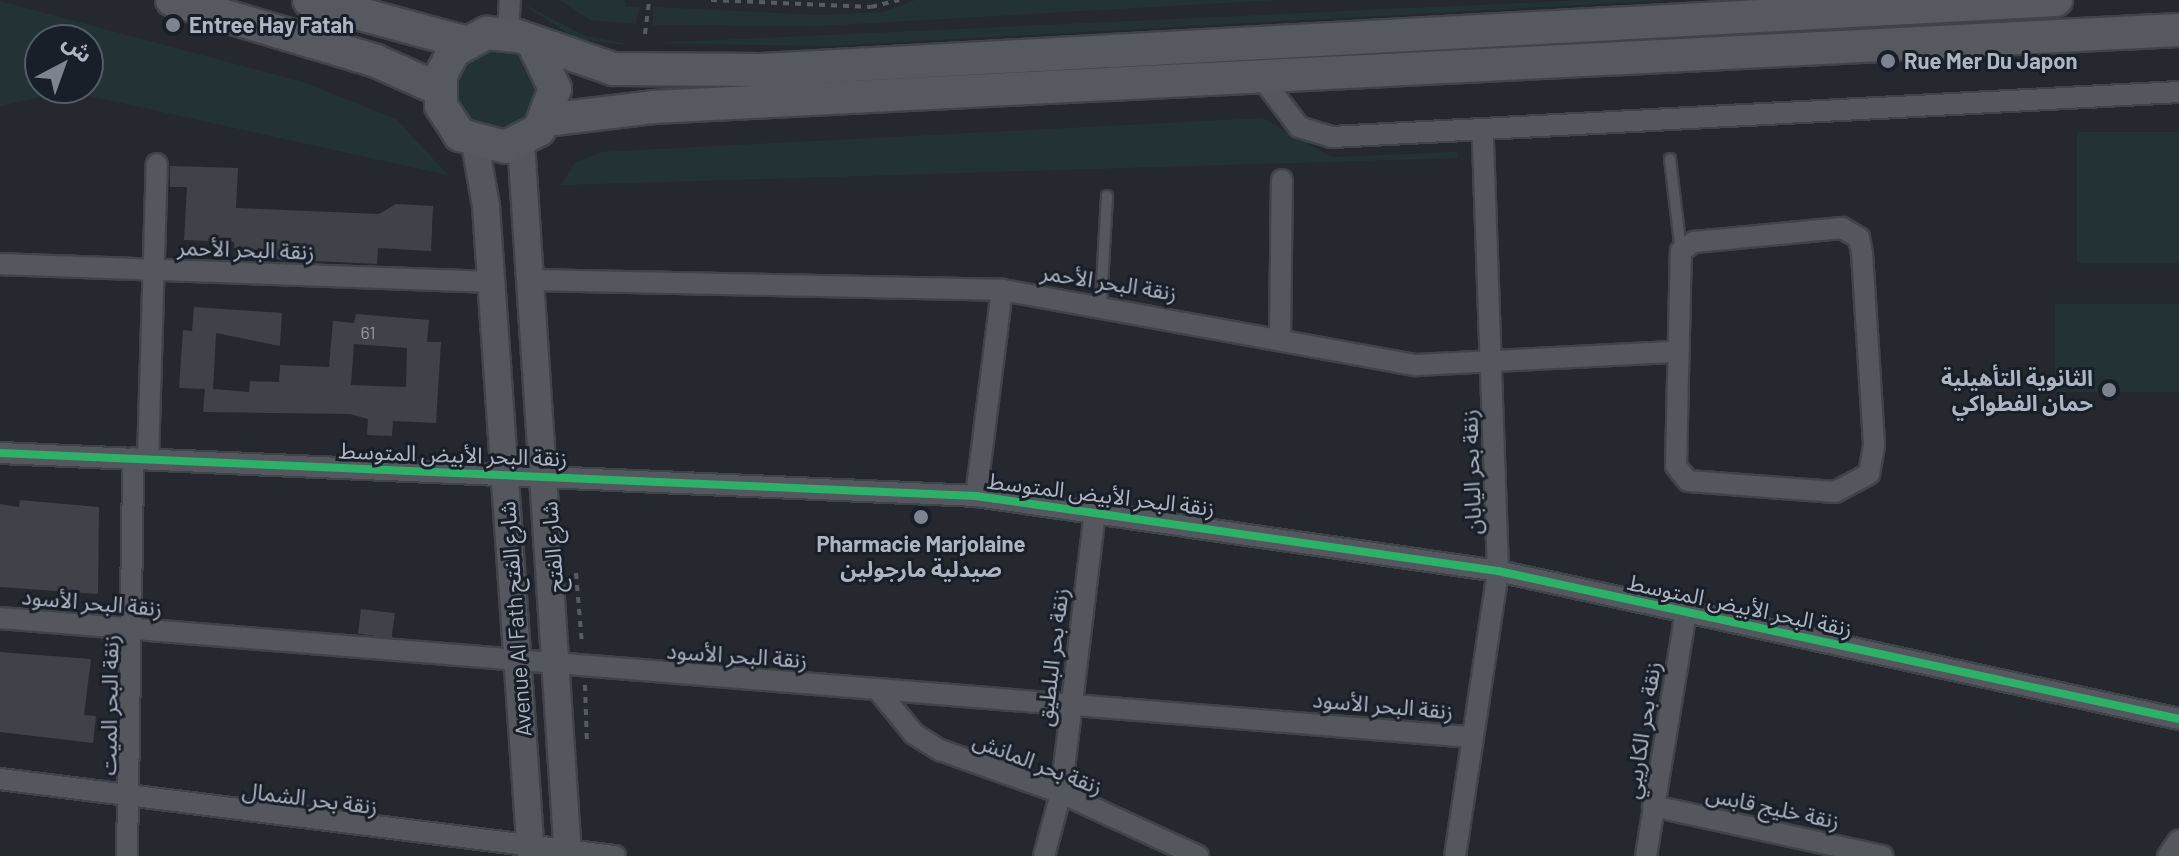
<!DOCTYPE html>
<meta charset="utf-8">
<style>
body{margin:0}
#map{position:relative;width:2179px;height:856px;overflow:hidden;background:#25292f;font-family:Barlow,"Noto Sans Arabic",sans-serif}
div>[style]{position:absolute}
.green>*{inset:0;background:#233335;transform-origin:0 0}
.round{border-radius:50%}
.building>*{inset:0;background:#3f4248;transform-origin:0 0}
.path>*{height:4px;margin-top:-2px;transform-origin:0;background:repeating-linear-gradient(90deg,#575c62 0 6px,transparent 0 12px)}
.roads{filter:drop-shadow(2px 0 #404449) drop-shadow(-2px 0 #404449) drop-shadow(0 2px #404449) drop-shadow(0 -2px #404449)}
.service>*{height:10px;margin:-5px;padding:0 5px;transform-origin:5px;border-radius:5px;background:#54575e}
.minor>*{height:20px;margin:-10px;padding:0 10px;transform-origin:10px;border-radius:10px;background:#54575e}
.tertiary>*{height:26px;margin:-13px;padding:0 13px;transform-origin:13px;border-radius:13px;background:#54575e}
.primary>*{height:32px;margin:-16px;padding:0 16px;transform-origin:16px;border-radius:16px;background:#565a60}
.cycleway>*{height:8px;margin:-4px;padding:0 4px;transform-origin:4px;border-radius:4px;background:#2db169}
.dots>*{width:22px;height:22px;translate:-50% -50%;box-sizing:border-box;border:4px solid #191f29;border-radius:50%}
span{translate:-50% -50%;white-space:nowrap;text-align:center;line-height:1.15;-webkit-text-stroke:6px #191f29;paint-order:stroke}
.number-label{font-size:18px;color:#9298a4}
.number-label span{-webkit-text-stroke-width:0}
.poi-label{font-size:22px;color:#adb5c2;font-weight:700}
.left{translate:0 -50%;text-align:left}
.right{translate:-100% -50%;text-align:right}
.street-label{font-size:22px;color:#adb5c2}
.north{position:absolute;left:24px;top:24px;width:80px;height:80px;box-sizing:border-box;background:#191f29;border:2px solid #545b66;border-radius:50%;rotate:41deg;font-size:22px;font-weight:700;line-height:32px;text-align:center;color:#adb5c2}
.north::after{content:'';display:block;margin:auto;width:28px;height:36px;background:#7d848f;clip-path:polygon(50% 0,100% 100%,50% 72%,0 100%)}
</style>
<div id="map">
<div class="green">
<div style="clip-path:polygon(559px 0,625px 0,627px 7px,639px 7px,636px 24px,591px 20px)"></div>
<div style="clip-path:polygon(915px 0,1277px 0,819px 26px,653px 25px,653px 7px,820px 15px,883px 12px)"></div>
<div style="clip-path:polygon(1587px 0,1672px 0,826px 46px,653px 43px)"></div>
<div style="clip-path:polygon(evenodd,0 1px,303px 82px,396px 119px,448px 175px,67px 91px,0 106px,0 1px,40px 40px,88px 40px,88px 88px,40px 88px,40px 40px)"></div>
<div style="clip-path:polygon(518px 1px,583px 35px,636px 46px,577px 39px)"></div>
<div class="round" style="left:456px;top:48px;width:82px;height:82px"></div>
<div style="clip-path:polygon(1262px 118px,1332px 157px,1457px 152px,1458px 158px,561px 185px,575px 163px,601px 152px)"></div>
<div style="left:2179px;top:132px;width:131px;height:102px;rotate:90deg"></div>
<div style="left:2179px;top:304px;width:88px;height:124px;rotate:90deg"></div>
</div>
<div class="building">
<div style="clip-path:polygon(170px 166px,238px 168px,236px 208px,379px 214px,396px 204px,433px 206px,431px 251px,378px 248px,377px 264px,235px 257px,234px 242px,184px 240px,187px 187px,170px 187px)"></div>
<div style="clip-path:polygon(evenodd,194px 307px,282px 313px,280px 346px,216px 333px,213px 389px,249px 392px,250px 381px,279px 382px,280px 365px,329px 367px,333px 321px,354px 323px,356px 314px,429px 320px,427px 342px,441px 342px,436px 423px,393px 421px,392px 436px,367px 435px,368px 419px,350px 414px,203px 412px,205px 389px,179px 388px,183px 330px,192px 331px,194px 307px,354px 344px,407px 348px,406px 387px,351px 385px,354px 344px)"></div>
<div style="clip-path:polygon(20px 500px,99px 507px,98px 594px,0 587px,0 504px,19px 507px)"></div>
<div style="left:361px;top:609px;width:34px;height:25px;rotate:7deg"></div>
<div style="clip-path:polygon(0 652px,91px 659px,84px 715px,96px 716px,93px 743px,0 732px)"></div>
</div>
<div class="path">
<div style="left:711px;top:0;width:160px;rotate:2.5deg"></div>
<div style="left:871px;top:7px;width:29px;rotate:-14deg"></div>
<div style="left:645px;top:34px;width:34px;rotate:-83deg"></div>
<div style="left:576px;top:573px;width:71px;rotate:85.2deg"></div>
<div style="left:585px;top:685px;width:59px;rotate:88.1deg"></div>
</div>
<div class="roads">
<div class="service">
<div style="left:1670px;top:159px;width:93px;rotate:83.2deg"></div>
<div style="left:1101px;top:303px;width:107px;rotate:-86.8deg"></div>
</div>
<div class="minor">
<div style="left:508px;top:35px;width:35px;rotate:-87deg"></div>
<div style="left:1264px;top:81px;width:58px;rotate:52.7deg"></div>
<div style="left:1299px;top:127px;width:34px;rotate:17deg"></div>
<div style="left:1332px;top:137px;width:848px;rotate:-3.04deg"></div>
<div style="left:1842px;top:228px;width:20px;rotate:30deg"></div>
<div style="left:1859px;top:238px;width:15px;rotate:79deg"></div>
<div style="left:1862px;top:253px;width:193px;rotate:86.4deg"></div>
<div style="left:1874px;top:446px;width:28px;rotate:100deg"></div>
<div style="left:1869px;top:474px;width:38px;rotate:152deg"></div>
<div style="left:1835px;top:492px;width:147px;rotate:-175.7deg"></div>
<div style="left:1688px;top:481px;width:19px;rotate:-129deg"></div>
<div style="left:1676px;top:466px;width:215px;rotate:-88.7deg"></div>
<div style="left:1681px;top:251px;width:16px;rotate:-35deg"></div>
<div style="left:1694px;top:242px;width:149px;rotate:-5.4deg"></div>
<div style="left:0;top:264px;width:490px;rotate:2.1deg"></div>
<div style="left:529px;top:280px;width:473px;rotate:1.2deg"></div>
<div style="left:1002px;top:290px;width:421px;rotate:10.3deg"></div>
<div style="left:1416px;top:365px;width:261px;rotate:-2.9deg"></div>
<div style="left:1280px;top:338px;width:158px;rotate:-89.3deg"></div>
<div style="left:0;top:453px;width:977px;rotate:2.52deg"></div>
<div style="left:976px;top:496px;width:527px;rotate:8.18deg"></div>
<div style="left:1498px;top:571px;width:697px;rotate:12.26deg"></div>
<div style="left:148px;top:459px;width:295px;rotate:-88.3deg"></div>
<div style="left:976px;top:496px;width:208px;rotate:-82.8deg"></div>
<div style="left:0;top:618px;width:1476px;rotate:4.63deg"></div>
<div style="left:878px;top:690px;width:57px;rotate:50.7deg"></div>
<div style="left:914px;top:734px;width:31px;rotate:32deg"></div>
<div style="left:940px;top:750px;width:128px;rotate:19.6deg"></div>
<div style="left:1061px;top:793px;width:151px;rotate:24.7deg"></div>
<div style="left:0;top:779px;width:620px;rotate:7.14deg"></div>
<div style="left:1653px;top:806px;width:235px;rotate:12.3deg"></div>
<div style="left:127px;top:856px;width:398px;rotate:-89.1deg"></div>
<div style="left:1044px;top:856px;width:65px;rotate:-74.9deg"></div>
<div style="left:1061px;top:793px;width:284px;rotate:-83.1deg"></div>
<div style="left:1455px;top:856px;width:288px;rotate:-81.4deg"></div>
<div style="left:1498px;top:571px;width:440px;rotate:-92deg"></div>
<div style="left:1646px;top:856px;width:247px;rotate:-80.7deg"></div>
<div style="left:2168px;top:856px;width:19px;rotate:-55deg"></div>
</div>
<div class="tertiary">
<div style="left:521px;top:143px;width:715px;rotate:86.23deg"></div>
<div style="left:475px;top:144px;width:63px;rotate:79.9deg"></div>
<div style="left:486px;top:206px;width:652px;rotate:86.04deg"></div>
</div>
<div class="primary">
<div style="left:172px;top:0;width:213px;rotate:16.6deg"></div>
<div style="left:376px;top:61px;width:69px;rotate:24deg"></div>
<div style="left:309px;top:0;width:161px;rotate:15.2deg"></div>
<div style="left:534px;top:45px;width:49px;rotate:64.5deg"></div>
<div style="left:555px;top:89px;width:44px;rotate:111.3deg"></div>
<div style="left:539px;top:130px;width:37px;rotate:153deg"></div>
<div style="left:506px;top:147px;width:48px;rotate:-165.4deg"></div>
<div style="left:460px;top:135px;width:35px;rotate:-123deg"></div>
<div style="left:441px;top:106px;width:31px;rotate:-90deg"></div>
<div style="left:441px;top:75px;width:27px;rotate:-62deg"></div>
<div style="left:454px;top:51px;width:38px;rotate:-29deg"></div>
<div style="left:487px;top:33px;width:31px;rotate:6deg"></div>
<div style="left:518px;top:36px;width:101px;rotate:19.2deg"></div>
<div style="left:613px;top:69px;width:149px;rotate:0.4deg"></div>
<div style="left:762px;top:70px;width:1296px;rotate:-3.1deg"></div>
<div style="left:546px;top:120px;width:108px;rotate:-6.9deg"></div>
<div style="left:653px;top:107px;width:1528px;rotate:-2.89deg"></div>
</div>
</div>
<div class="cycleway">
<div style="left:0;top:453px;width:977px;rotate:2.52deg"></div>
<div style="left:976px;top:496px;width:527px;rotate:8.18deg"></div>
<div style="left:1498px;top:571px;width:697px;rotate:12.26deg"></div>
</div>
<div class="dots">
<div style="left:173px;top:25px;background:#7d848f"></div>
<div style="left:1888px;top:61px;background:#7d848f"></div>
<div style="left:2109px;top:390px;background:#7d848f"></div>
<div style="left:921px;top:517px;background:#7d848f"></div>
</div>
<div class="number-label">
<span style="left:368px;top:332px">61</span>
</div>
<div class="poi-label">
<span class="left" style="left:189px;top:25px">Entree Hay Fatah</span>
<span class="left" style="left:1904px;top:61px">Rue Mer Du Japon</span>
<span class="right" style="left:2093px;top:390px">الثانوية التأهيلية<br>حمان الفطواكي</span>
<span style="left:921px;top:556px">Pharmacie Marjolaine<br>صيدلية مارجولين</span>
</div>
<div class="street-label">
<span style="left:246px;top:249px;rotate:2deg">زنقة البحر الأحمر</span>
<span style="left:1109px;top:282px;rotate:9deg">زنقة البحر الأحمر</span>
<span style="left:453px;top:454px;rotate:2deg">زنقة البحر الأبيض المتوسط</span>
<span style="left:1471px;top:472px;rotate:-92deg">زنقة بحر اليابان</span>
<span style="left:1101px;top:494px;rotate:7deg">زنقة البحر الأبيض المتوسط</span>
<span style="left:552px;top:547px;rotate:-94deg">شارع الفتح</span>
<span style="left:92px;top:602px;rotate:5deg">زنقة البحر الأسود</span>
<span style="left:1740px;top:605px;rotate:12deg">زنقة البحر الأبيض المتوسط</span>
<span style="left:515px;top:619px;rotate:-94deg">Avenue Al Fath شارع الفتح</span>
<span style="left:737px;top:655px;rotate:4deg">زنقة البحر الأسود</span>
<span style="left:1052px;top:657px;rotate:-83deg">زنقة بحر البلطيق</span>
<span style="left:109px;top:705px;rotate:-89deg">زنقة البحر الميت</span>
<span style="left:1383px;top:705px;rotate:5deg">زنقة البحر الأسود</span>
<span style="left:1642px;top:730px;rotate:-81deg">زنقة بحر الكاريبي</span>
<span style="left:1038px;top:763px;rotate:21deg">زنقة بحر المانش</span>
<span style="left:310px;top:798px;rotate:7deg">زنقة بحر الشمال</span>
<span style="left:1773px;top:807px;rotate:12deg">زنقة خليج قابس</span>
</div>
<div class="north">ش</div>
</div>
